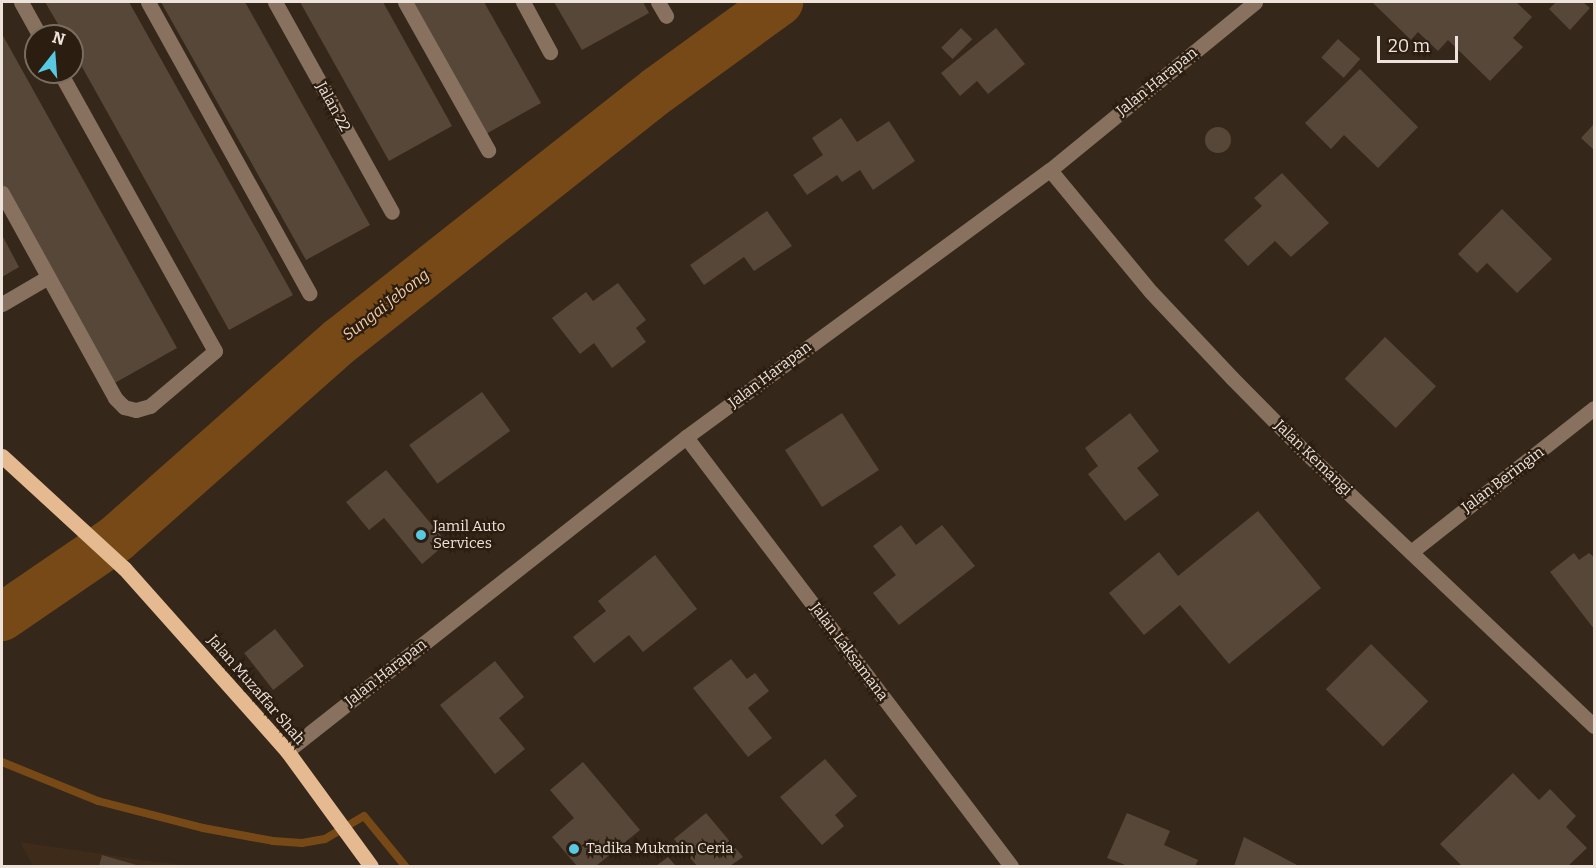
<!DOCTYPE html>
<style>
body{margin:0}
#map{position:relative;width:1596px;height:868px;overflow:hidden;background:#35271a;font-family:Bitter,serif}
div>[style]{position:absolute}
.built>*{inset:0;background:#3e2b19}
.stream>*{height:8px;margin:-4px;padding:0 4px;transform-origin:4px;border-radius:4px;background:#764917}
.river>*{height:48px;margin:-24px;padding:0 24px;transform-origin:24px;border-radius:24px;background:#764917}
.building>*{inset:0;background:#574739;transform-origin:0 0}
.round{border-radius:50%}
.minor>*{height:15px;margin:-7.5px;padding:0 7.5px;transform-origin:7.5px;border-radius:7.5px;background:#88725f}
.major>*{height:15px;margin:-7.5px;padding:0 7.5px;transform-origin:7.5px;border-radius:7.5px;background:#e6ba91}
.dots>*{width:16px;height:16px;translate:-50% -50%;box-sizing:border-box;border:3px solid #2b1d10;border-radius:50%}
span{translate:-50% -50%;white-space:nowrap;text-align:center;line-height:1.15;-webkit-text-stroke:4.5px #2b1d10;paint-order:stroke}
.street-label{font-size:15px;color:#ede3db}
.poi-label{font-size:15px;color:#ede3db}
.left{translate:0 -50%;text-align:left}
.water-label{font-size:16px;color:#f5cba4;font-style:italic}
.frame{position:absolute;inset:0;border:3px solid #ede3db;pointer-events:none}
.north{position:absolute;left:24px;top:24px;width:60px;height:60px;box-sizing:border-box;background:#2b1d10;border:2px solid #796c61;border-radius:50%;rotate:17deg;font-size:16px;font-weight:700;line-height:24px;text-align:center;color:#ede3db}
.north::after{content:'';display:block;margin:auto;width:21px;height:27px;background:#57c9e2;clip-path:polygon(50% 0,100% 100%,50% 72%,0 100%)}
.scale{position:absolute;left:1377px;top:36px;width:81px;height:27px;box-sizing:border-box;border:3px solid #ede3db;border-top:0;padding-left:8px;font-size:18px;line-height:21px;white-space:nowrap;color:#ede3db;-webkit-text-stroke:4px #2b1d10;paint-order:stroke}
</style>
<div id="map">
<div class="built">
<div style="clip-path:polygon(20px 842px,150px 861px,195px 866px,33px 866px)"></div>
</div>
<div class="stream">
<div style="left:2px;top:762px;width:104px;rotate:22.1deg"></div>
<div style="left:98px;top:801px;width:108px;rotate:14.4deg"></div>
<div style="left:203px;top:828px;width:71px;rotate:10.5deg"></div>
<div style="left:273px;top:841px;width:29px;rotate:4deg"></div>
<div style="left:302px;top:843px;width:23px;rotate:-10deg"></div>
<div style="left:325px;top:839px;width:45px;rotate:-30.5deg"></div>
<div style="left:364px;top:816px;width:65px;rotate:50.6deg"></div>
</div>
<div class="river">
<div style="left:2px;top:617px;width:138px;rotate:-34.4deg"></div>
<div style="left:116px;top:539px;width:299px;rotate:-41.5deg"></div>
<div style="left:340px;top:341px;width:405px;rotate:-38.3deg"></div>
<div style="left:658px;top:90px;width:150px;rotate:-36deg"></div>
</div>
<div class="building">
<div style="clip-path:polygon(45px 2px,129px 2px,293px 295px,229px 330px,72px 49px,72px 36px,65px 36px)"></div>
<div style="clip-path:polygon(161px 2px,245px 2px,370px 225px,306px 260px)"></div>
<div style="clip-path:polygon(300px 2px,383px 2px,452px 126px,389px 161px)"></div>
<div style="clip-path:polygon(410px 2px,484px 2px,541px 103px,484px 135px)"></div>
<div style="clip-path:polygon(554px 2px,643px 2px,649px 13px,582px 50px)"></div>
<div style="clip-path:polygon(1372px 2px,1516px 2px,1532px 17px,1513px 38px,1523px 47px,1490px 81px,1448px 40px,1438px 51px,1418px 32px,1411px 40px)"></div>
<div style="clip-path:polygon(1556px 2px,1583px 2px,1590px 8px,1570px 30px,1549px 9px)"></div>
<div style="left:961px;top:28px;width:16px;height:28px;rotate:45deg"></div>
<div style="clip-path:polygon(996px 28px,1025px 64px,988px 94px,977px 81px,960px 96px,941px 73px)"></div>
<div style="clip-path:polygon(2px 34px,177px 348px,113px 384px,2px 184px)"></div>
<div style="left:1338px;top:39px;width:30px;height:25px;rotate:42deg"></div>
<div style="clip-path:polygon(1360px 69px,1418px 127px,1378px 168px,1344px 135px,1331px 149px,1305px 123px)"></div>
<div style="clip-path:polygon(841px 118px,857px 142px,889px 121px,915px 161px,873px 190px,860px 170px,842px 182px,837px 175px,807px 195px,793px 175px,823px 155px,812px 138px)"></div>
<div style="clip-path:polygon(1594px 124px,1594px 150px,1581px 138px)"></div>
<div class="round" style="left:1205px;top:127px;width:26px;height:26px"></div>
<div style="clip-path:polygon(1282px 173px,1329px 223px,1291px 257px,1275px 241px,1248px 266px,1224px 240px,1262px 206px,1254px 198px)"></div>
<div style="clip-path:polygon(1502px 209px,1552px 259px,1517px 293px,1487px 263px,1477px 273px,1458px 254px)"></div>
<div style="clip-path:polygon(767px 211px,792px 246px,754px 271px,744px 257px,704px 285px,690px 265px)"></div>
<div style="clip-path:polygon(2px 235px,19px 267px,2px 277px)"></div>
<div style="clip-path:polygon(618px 283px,646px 320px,636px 328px,646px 342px,612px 368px,594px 343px,580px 354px,552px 318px,586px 292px,593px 301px)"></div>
<div style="left:1385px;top:337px;width:71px;height:58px;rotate:44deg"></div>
<div style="left:482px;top:392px;width:48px;height:90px;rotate:54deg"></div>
<div style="left:842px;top:413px;width:68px;height:68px;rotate:57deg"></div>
<div style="clip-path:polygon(1130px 413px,1159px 451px,1137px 468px,1159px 495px,1125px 521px,1088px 474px,1098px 466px,1085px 448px)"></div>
<div style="clip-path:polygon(386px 470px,447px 543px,422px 564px,384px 518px,369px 530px,346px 502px)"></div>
<div style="clip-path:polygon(1258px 511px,1321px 588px,1229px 664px,1180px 605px,1144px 635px,1109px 593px,1159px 552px,1178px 576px)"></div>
<div style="clip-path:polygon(901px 525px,916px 545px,942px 525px,975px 566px,899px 625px,873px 593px,896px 575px,873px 546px)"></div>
<div style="clip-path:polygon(1574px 553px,1579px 560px,1589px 553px,1594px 557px,1594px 629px,1550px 572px)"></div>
<div style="clip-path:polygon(655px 555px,697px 609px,643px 652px,629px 635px,594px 663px,573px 637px,606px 611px,598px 601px)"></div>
<div style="left:275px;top:629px;width:47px;height:39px;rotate:52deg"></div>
<div style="left:1371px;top:644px;width:81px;height:64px;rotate:45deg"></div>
<div style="clip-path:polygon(731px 659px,747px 679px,755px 673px,769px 691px,748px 708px,772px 738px,748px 757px,693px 688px)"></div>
<div style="clip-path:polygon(495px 661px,524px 697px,499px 718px,525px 749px,495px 774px,440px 705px)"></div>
<div style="clip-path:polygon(825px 759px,857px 796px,835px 815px,844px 826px,822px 845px,780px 797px)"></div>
<div style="clip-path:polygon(583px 762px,640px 830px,596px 866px,577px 866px,552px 837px,574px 818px,550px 790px)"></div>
<div style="clip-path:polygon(1513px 773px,1539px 800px,1550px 789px,1576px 816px,1566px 827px,1587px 848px,1568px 866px,1462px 866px,1440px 844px)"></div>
<div style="clip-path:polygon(706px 813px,743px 857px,730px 866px,697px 866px,674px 839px)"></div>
<div style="clip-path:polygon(1127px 813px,1170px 831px,1164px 845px,1198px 860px,1195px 866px,1128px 866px,1107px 858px)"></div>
<div style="clip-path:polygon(1244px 837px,1299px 866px,1234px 866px)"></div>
<div style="clip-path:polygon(102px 855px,140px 866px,99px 866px)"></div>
<div style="clip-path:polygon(668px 857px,676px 866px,656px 866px)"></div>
</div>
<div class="minor">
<div style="left:21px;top:2px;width:39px;rotate:61deg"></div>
<div style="left:148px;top:2px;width:333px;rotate:61deg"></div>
<div style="left:275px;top:2px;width:240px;rotate:60.9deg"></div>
<div style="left:405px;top:2px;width:170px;rotate:60.7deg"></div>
<div style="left:523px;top:2px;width:57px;rotate:61.6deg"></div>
<div style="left:658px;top:2px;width:16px;rotate:60deg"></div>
<div style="left:1050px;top:170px;width:158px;rotate:50.4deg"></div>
<div style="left:1151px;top:292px;width:118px;rotate:46.7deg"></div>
<div style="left:1232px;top:378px;width:98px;rotate:45.4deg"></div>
<div style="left:1301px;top:448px;width:404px;rotate:43.5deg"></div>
<div style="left:2px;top:193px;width:234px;rotate:61.1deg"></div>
<div style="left:115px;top:398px;width:13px;rotate:45deg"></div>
<div style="left:124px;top:407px;width:12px;rotate:14deg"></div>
<div style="left:136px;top:410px;width:15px;rotate:-16deg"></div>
<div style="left:150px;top:406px;width:85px;rotate:-40.2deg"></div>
<div style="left:215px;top:351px;width:319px;rotate:-119.1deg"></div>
<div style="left:2px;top:304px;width:53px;rotate:-30.4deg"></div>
<div style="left:686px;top:437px;width:538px;rotate:52.85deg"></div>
<div style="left:1411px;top:552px;width:233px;rotate:-38.2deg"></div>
<div style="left:287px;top:751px;width:508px;rotate:-38.2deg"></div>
<div style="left:686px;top:437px;width:451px;rotate:-36.3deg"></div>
<div style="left:1050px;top:170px;width:265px;rotate:-39.3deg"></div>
</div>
<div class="major">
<div style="left:2px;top:456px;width:166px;rotate:42.6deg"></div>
<div style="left:124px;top:568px;width:245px;rotate:48.3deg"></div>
<div style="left:287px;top:751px;width:142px;rotate:53.9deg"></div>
</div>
<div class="dots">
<div style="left:421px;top:535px;background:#57c9e2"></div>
<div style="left:574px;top:849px;background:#57c9e2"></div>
</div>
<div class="street-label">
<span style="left:1157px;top:82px;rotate:-39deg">Jalan Harapan</span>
<span style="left:333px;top:107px;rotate:61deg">Jalan 22</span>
<span style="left:770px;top:375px;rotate:-37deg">Jalan Harapan</span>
<span style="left:1313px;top:458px;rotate:44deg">Jalan Kemangi</span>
<span style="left:1503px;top:480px;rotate:-37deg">Jalan Beringin</span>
<span style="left:849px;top:652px;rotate:53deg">Jalan Laksamana</span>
<span style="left:386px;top:673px;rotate:-38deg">Jalan Harapan</span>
<span style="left:256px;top:690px;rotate:49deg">Jalan Muzaffar Shah</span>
</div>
<div class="poi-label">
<span class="left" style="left:433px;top:535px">Jamil Auto<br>Services</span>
<span class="left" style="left:586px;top:849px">Tadika Mukmin Ceria</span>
</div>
<div class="water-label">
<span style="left:386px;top:305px;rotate:-38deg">Sungai Jebong</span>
</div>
<div class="frame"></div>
<div class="north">N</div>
<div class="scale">20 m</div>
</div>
